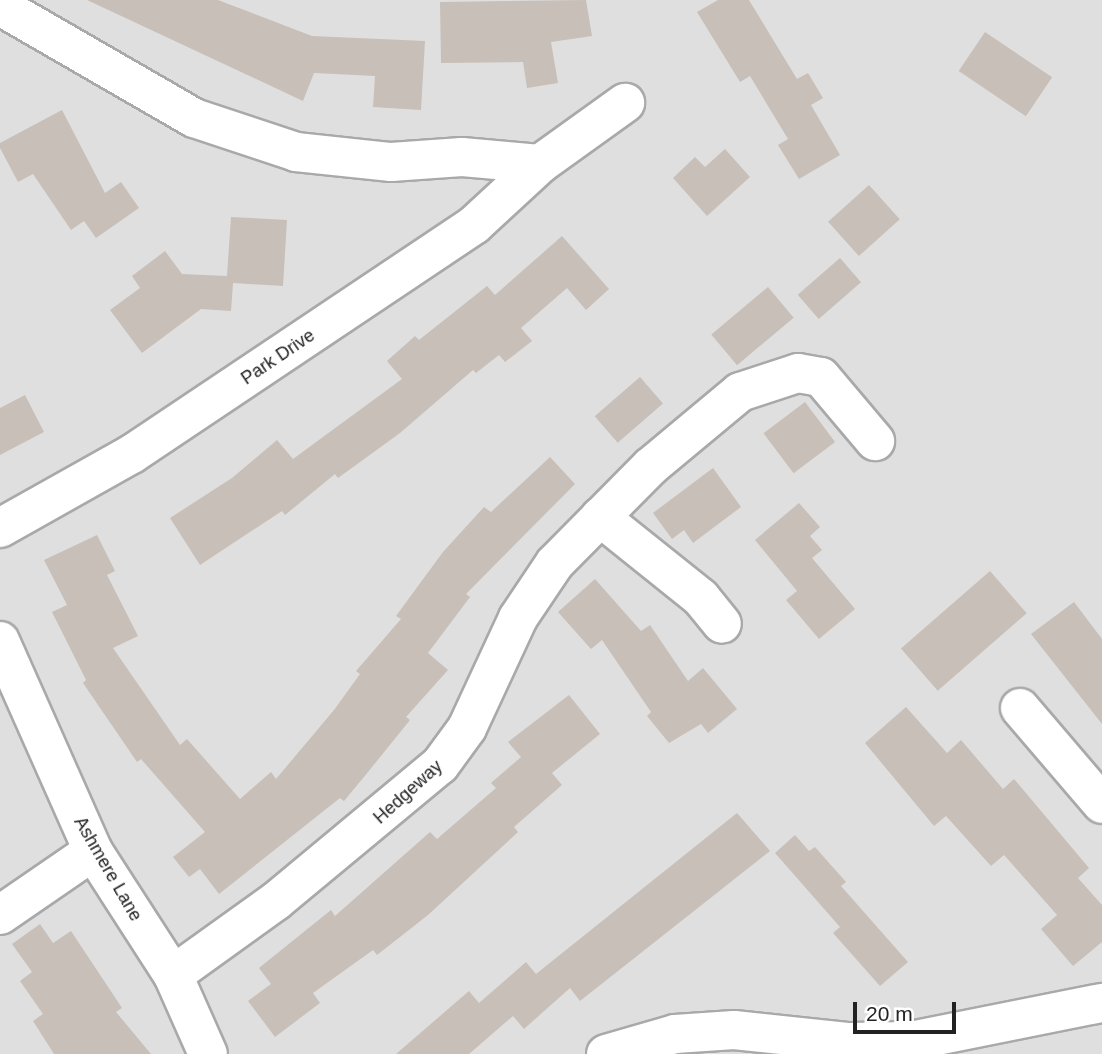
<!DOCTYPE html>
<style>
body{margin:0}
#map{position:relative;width:1102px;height:1054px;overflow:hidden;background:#f2efe9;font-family:Helvetica,sans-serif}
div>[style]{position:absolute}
.residential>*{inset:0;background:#e0dfdf;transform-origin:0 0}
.building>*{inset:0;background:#c7bfb8;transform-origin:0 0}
.roads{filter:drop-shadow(2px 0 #a9a9a9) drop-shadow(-2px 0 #a9a9a9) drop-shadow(0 2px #a9a9a9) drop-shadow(0 -2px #a9a9a9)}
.street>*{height:38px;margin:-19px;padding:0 19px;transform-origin:19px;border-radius:19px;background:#fff}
span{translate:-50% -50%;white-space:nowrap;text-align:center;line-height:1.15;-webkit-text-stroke:5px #fff;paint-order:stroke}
.street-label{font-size:18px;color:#222}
.scale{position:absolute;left:853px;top:1002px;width:103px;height:32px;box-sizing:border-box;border:4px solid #222;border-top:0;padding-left:9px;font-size:21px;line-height:24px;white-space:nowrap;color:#222;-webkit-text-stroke:5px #fff;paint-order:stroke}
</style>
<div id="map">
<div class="residential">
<div style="left:0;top:0;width:1102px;height:1054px"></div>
</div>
<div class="building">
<div style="clip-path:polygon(87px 0,218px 0,312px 36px,425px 41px,421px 110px,373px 107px,375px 76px,314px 73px,303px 101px)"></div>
<div style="clip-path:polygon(586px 0,592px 36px,551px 42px,558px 83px,527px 88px,523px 62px,441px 63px,440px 2px)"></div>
<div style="clip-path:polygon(718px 0,749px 0,797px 79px,808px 73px,823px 98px,811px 105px,840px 155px,799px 179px,778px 145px,788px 139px,750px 76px,740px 82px,697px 12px)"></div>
<div style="left:985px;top:32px;width:81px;height:47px;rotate:34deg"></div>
<div style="clip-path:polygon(62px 110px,105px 193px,121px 182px,139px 208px,96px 238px,84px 221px,71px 230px,33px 174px,18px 182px,0 148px,0 143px)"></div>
<div style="clip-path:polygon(725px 149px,750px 177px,707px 216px,673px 178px,695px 157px,705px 167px)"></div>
<div style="left:869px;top:185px;width:46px;height:55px;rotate:48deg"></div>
<div style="clip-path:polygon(231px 217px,287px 220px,283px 286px,233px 283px,231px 311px,201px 309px,142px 353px,110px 310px,140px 288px,132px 276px,165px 251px,182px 274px,227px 276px)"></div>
<div style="clip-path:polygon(562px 236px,609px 289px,586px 310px,567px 288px,521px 328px,532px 341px,505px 362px,499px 355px,476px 373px,473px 370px,400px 433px,338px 478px,335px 474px,285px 515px,282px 511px,200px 565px,170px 518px,232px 478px,277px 440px,293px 459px,402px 379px,387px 361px,415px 336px,419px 340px,487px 286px,495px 295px)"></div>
<div style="left:840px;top:258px;width:32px;height:56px;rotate:49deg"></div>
<div style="left:768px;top:287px;width:40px;height:74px;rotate:50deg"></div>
<div style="left:640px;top:377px;width:35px;height:60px;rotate:49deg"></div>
<div style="clip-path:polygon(25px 395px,44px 432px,0 455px,0 408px)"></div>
<div style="left:805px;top:402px;width:50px;height:52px;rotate:53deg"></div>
<div style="clip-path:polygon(550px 457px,575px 484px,466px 594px,470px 597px,428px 653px,448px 670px,406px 717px,410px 720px,368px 772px,344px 801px,340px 798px,219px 894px,200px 869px,189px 877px,173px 857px,205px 832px,141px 759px,137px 762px,83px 683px,86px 680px,52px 612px,67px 605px,44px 560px,97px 535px,115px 571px,107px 575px,138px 636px,113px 648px,180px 745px,187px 739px,240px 799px,271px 772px,276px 779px,334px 710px,360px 674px,356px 671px,401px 619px,396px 616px,443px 552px,484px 507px,491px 512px)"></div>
<div style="clip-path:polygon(713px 468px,741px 507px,693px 543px,684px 530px,672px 539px,653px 513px)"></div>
<div style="clip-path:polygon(799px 503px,820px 527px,810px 536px,822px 550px,812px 558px,855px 609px,819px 639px,786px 600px,797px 591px,755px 540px)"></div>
<div style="left:990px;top:571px;width:56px;height:118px;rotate:49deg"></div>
<div style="clip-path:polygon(595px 579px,641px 631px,650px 625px,688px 681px,703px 668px,737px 709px,708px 733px,701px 724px,669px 743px,647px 716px,651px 712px,602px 640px,591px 649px,558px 612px)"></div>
<div style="clip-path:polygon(1074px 602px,1102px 639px,1102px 724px,1031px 634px)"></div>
<div style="clip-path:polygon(569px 695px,600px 734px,552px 773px,562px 785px,514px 827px,518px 832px,428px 915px,377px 955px,373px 950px,313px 993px,320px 1003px,275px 1037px,248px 1001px,271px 984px,259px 968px,331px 910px,335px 916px,430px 832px,437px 839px,496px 788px,491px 783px,521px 757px,508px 742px)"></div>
<div style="clip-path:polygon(906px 707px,947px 753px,961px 740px,1003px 789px,1014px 779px,1089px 868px,1078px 878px,1102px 905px,1102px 942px,1073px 966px,1041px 929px,1057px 915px,1004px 855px,991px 866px,946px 816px,934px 826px,865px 743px)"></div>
<div style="clip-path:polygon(737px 813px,770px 851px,580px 1001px,570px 988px,524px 1029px,513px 1016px,469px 1054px,396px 1054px,469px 991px,479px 1003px,526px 962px,536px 974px)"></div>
<div style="clip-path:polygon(795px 835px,809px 851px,815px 847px,846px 882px,841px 886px,908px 962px,880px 986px,833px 933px,840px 927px,775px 853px)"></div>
<div style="clip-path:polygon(40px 924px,53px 943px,71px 931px,122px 1008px,116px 1012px,151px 1054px,54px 1054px,33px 1021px,43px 1014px,20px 981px,32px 972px,12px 944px)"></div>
</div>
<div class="roads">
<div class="street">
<div style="left:0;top:6px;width:224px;rotate:30deg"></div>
<div style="left:194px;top:118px;width:108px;rotate:18.4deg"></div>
<div style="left:296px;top:152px;width:96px;rotate:6deg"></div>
<div style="left:391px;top:162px;width:71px;rotate:-4deg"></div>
<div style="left:462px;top:157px;width:78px;rotate:5.1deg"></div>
<div style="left:600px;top:517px;width:129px;rotate:38.7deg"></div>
<div style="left:701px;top:598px;width:33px;rotate:51deg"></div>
<div style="left:0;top:528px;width:151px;rotate:-29.3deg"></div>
<div style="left:132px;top:454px;width:412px;rotate:-33.8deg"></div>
<div style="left:474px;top:225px;width:90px;rotate:-42.7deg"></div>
<div style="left:540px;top:164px;width:105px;rotate:-35.7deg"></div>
<div style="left:0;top:641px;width:230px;rotate:66.1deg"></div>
<div style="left:93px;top:851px;width:148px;rotate:57.2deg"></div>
<div style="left:173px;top:975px;width:86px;rotate:66.1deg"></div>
<div style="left:1020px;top:708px;width:126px;rotate:49.5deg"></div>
<div style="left:0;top:915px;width:113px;rotate:-34.5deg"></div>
<div style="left:173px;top:975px;width:127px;rotate:-35.7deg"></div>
<div style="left:276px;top:901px;width:213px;rotate:-39.7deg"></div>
<div style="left:440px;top:765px;width:46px;rotate:-53.9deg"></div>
<div style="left:467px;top:728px;width:121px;rotate:-65.1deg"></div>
<div style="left:518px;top:618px;width:66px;rotate:-56.1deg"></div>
<div style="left:555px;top:563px;width:135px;rotate:-45.3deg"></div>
<div style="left:650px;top:467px;width:117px;rotate:-39.8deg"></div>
<div style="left:740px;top:392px;width:61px;rotate:-18.1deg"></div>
<div style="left:798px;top:373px;width:23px;rotate:10deg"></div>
<div style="left:821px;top:377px;width:84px;rotate:49.8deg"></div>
<div style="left:606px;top:1054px;width:72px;rotate:-16.2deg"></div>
<div style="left:675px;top:1034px;width:59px;rotate:-3.9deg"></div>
<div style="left:734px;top:1030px;width:116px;rotate:6deg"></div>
<div style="left:849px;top:1042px;width:62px;rotate:-0.9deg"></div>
<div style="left:911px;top:1041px;width:195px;rotate:-11.3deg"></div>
</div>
</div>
<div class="street-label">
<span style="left:278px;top:357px;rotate:-34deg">Park Drive</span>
<span style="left:408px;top:792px;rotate:-42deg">Hedgeway</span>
<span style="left:108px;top:869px;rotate:60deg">Ashmere Lane</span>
</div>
<div class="scale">20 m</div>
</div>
